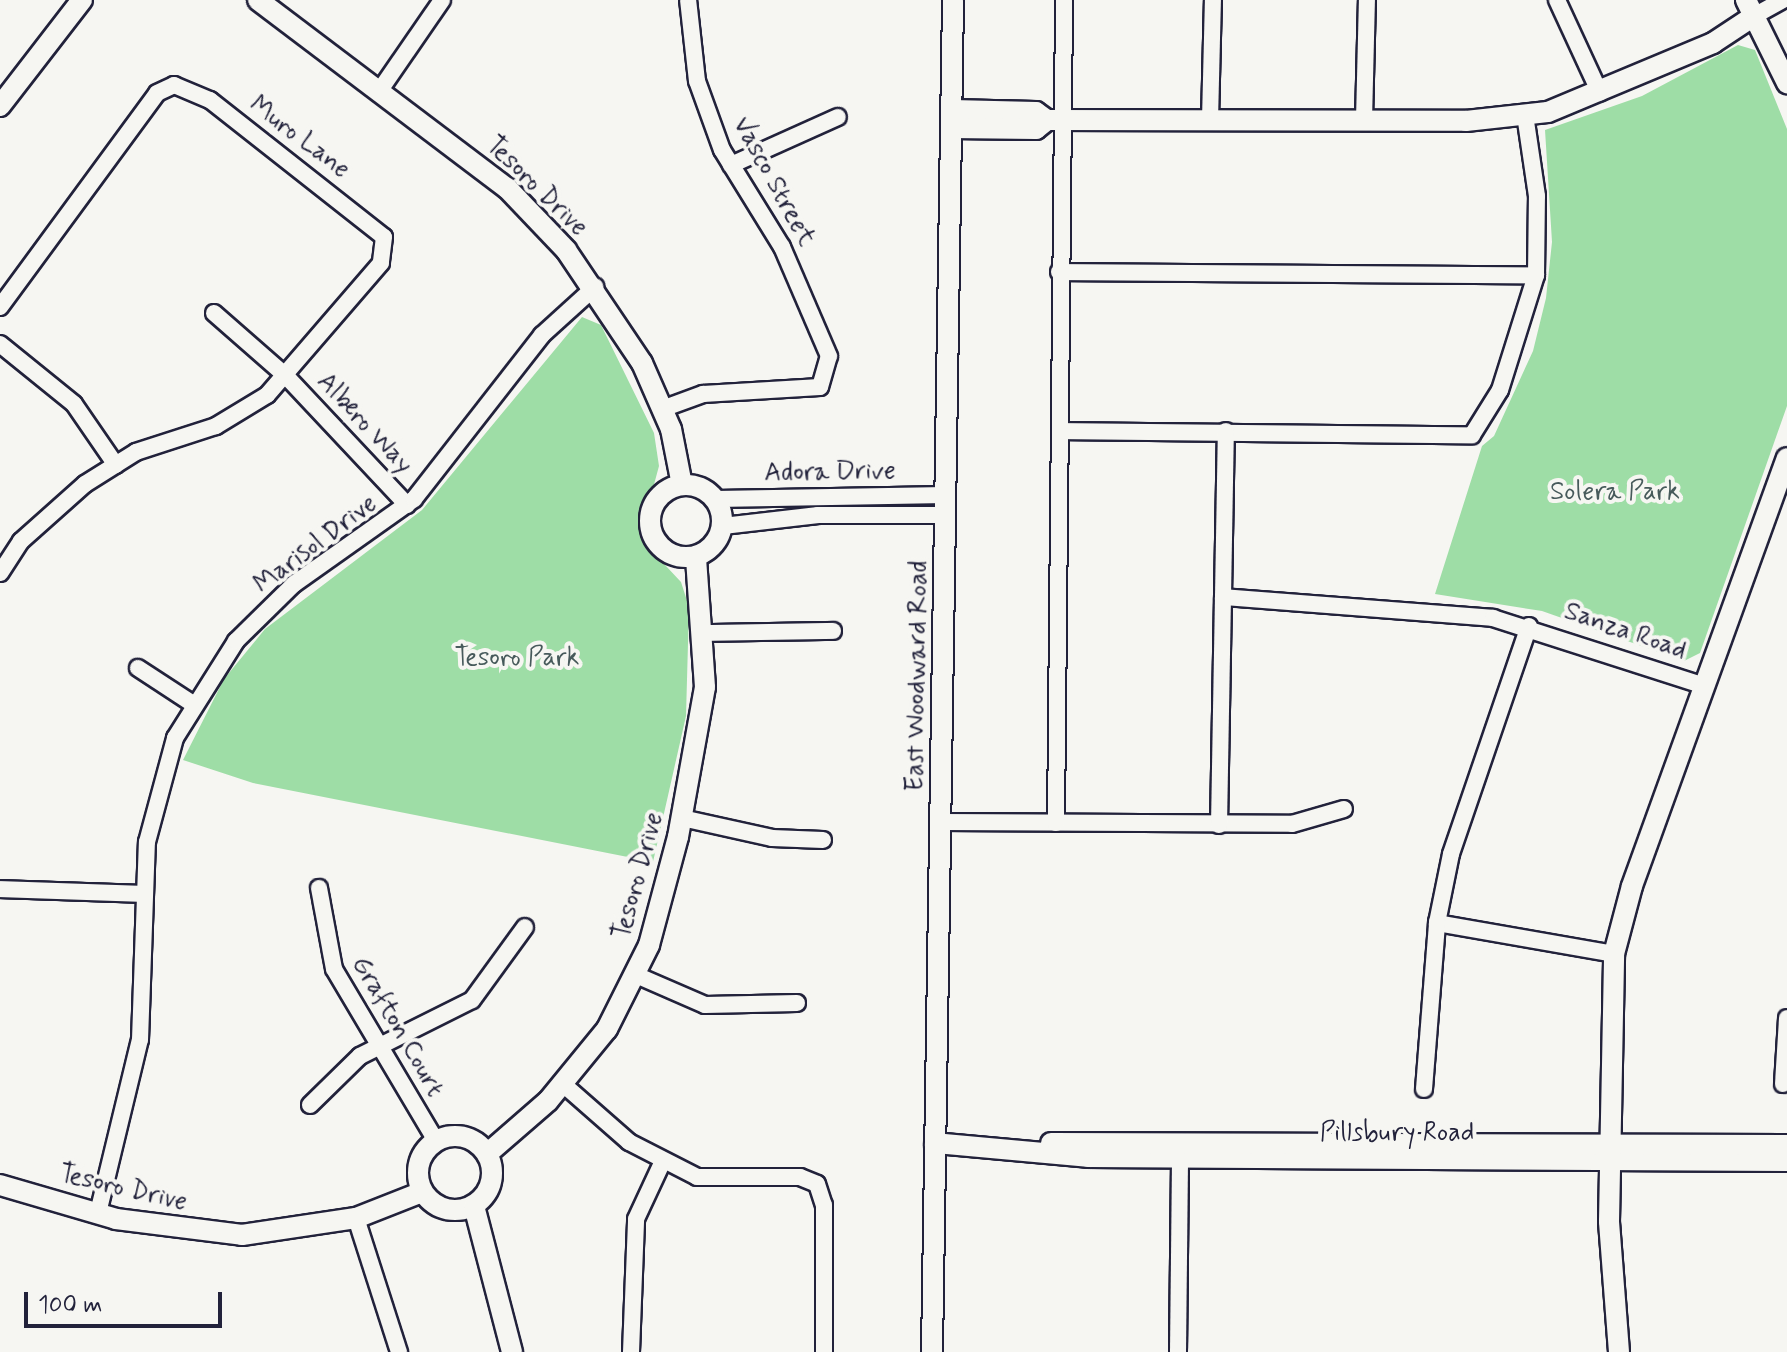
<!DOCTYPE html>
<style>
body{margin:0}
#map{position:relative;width:1787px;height:1352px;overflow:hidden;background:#f6f6f2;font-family:Mynerve,sans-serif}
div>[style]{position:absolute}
.green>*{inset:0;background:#9edda6}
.roads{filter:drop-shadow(2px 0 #22223b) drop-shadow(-2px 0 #22223b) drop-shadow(0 2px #22223b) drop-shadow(0 -2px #22223b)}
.minor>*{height:16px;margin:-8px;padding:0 8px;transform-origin:8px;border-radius:8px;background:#f6f6f2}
.tertiary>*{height:20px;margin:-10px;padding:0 10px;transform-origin:10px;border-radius:10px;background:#f6f6f2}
.tertiary>.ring{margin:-10px;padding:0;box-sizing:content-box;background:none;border:20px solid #f6f6f2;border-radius:50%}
span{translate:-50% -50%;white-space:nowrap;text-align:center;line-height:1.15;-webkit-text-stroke:8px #f6f6f2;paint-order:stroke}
.street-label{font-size:26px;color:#22223b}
.park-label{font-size:26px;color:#475a5b}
.scale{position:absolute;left:24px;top:1292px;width:198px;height:36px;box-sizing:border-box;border:4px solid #22223b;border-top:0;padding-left:10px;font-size:24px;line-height:28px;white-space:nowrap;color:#22223b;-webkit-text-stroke:6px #f6f6f2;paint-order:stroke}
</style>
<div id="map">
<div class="green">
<div style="clip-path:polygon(1738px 45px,1755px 50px,1787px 129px,1787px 406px,1700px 653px,1684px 661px,1542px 611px,1435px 594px,1482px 446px,1494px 436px,1533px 351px,1546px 298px,1552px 242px,1545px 130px,1642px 96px)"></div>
<div style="clip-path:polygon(582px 317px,601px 325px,654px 433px,659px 466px,642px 529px,650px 549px,681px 582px,689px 607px,686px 716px,653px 862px,253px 783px,183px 760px,224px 679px,265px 629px,422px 510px)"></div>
</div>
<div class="roads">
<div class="minor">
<div style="left:1557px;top:0;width:102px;rotate:65.2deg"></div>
<div style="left:1754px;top:16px;width:33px;rotate:-29deg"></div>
<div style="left:380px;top:90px;width:109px;rotate:-55.4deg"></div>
<div style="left:1210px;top:120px;width:120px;rotate:-88.6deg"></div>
<div style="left:1364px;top:120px;width:120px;rotate:-88.6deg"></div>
<div style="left:731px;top:165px;width:117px;rotate:-24.2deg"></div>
<div style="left:1059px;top:272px;width:477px;rotate:0.4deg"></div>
<div style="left:0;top:307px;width:265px;rotate:-53.7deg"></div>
<div style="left:157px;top:93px;width:19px;rotate:-25deg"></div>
<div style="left:174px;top:85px;width:39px;rotate:23deg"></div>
<div style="left:210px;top:100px;width:221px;rotate:38.2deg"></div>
<div style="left:384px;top:237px;width:26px;rotate:97deg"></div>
<div style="left:381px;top:263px;width:174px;rotate:130.8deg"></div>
<div style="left:267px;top:395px;width:60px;rotate:148.7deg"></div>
<div style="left:216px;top:426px;width:84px;rotate:162deg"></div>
<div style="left:136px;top:452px;width:60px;rotate:147.9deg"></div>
<div style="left:85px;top:484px;width:86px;rotate:138.3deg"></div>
<div style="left:21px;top:541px;width:38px;rotate:123deg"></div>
<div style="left:214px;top:313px;width:96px;rotate:41.2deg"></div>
<div style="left:286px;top:376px;width:177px;rotate:46.8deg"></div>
<div style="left:0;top:344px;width:95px;rotate:39deg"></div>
<div style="left:74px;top:404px;width:74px;rotate:55.5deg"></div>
<div style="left:662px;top:409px;width:44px;rotate:-20.1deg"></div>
<div style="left:703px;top:394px;width:117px;rotate:-3.4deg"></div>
<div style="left:820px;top:387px;width:32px;rotate:-74deg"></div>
<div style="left:829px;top:356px;width:119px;rotate:-113.3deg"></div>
<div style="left:782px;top:247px;width:114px;rotate:-121.7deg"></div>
<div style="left:722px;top:150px;width:73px;rotate:-109.9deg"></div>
<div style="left:697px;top:81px;width:81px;rotate:-96.3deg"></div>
<div style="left:1062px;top:431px;width:410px;rotate:0.6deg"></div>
<div style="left:1472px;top:435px;width:53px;rotate:-58.1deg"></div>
<div style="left:1500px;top:390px;width:121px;rotate:-72.6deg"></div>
<div style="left:1536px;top:275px;width:79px;rotate:-89.3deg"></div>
<div style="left:1537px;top:196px;width:82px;rotate:-98.4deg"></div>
<div style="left:716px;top:499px;width:230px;rotate:-1deg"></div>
<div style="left:723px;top:526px;width:96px;rotate:-6.6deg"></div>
<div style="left:818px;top:515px;width:128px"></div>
<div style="left:1223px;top:597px;width:271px;rotate:4.4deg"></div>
<div style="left:1493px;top:618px;width:223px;rotate:17.8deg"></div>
<div style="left:1529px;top:626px;width:241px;rotate:108.9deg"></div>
<div style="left:1451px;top:854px;width:70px;rotate:101.5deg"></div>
<div style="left:1437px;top:923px;width:180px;rotate:9.9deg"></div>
<div style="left:705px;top:633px;width:128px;rotate:-0.9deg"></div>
<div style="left:138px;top:668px;width:66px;rotate:33.2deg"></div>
<div style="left:682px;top:818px;width:92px;rotate:12.5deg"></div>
<div style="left:772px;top:838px;width:51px;rotate:2.2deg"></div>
<div style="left:942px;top:822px;width:350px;rotate:0.3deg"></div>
<div style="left:1292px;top:824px;width:54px;rotate:-16.1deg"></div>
<div style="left:1056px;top:823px;width:823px;rotate:-89.44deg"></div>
<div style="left:1219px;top:825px;width:394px;rotate:-89deg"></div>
<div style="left:319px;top:888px;width:82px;rotate:79.5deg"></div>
<div style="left:334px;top:969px;width:200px;rotate:59.3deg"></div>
<div style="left:0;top:889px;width:145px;rotate:2deg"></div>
<div style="left:636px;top:975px;width:75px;rotate:23.5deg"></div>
<div style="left:705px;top:1005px;width:92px;rotate:-1.2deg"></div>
<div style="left:563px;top:1084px;width:88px;rotate:41.3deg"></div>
<div style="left:629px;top:1142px;width:76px;rotate:27.2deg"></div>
<div style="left:697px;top:1177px;width:103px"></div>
<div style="left:800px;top:1177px;width:18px;rotate:22deg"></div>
<div style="left:817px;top:1184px;width:22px;rotate:72deg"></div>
<div style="left:824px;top:1205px;width:147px;rotate:90deg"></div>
<div style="left:1783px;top:1084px;width:66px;rotate:-86.5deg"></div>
<div style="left:1424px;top:1089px;width:167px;rotate:-85.5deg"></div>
<div style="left:310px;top:1105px;width:70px;rotate:-44.4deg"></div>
<div style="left:360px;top:1056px;width:125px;rotate:-26.6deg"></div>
<div style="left:472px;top:1000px;width:90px;rotate:-54deg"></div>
<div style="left:98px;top:1213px;width:178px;rotate:-76.4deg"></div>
<div style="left:140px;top:1040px;width:198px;rotate:-88deg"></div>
<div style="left:147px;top:842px;width:108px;rotate:-74.9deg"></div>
<div style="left:175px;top:738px;width:115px;rotate:-57.8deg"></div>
<div style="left:236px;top:641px;width:81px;rotate:-44.5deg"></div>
<div style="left:294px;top:584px;width:147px;rotate:-35.3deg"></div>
<div style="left:414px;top:499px;width:208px;rotate:-52deg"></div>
<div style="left:542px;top:335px;width:72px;rotate:-42.2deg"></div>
<div style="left:356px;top:1218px;width:141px;rotate:72.2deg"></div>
<div style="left:631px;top:1352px;width:133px;rotate:-87.8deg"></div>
<div style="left:636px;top:1219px;width:62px;rotate:-65.1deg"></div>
<div style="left:1178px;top:1352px;width:206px;rotate:-89.4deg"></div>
</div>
<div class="tertiary">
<div style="left:258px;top:0;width:312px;rotate:37.1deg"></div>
<div style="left:507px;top:188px;width:86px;rotate:46.4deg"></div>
<div style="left:566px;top:250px;width:136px;rotate:56.1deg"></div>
<div style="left:642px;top:363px;width:72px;rotate:66.3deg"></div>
<div style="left:671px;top:429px;width:57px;rotate:78.9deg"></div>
<div style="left:1746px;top:0;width:93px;rotate:63.7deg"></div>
<div style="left:0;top:106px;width:134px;rotate:-52.3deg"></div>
<div style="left:952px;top:110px;width:84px;rotate:1.4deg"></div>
<div style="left:1036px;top:112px;width:14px;rotate:36deg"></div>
<div style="left:1047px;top:120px;width:419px;rotate:0.1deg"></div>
<div style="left:1466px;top:121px;width:82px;rotate:-6.3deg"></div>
<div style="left:1548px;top:112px;width:179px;rotate:-22.7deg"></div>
<div style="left:1713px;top:43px;width:49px;rotate:-33.4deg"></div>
<div style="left:951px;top:128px;width:85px;rotate:0.7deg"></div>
<div style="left:1036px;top:129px;width:14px;rotate:-39deg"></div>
<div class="ring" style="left:650px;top:485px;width:52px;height:52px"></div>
<div class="ring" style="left:418px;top:1136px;width:54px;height:54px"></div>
<div style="left:935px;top:1143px;width:154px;rotate:5.2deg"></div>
<div style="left:1088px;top:1157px;width:699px;rotate:0.33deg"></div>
<div style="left:1051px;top:1143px;width:736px;rotate:0.16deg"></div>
<div style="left:487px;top:1154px;width:81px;rotate:-41deg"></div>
<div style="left:548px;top:1101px;width:93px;rotate:-50.7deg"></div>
<div style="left:607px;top:1029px;width:94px;rotate:-63.4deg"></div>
<div style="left:649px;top:945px;width:112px;rotate:-75deg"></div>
<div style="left:678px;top:837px;width:152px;rotate:-79.8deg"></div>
<div style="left:705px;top:687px;width:130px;rotate:-94deg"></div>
<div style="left:0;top:1185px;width:121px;rotate:16.3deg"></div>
<div style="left:116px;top:1219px;width:127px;rotate:7.2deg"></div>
<div style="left:242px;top:1235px;width:115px;rotate:-8.5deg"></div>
<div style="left:356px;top:1218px;width:71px;rotate:-21.5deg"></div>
<div style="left:474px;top:1206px;width:151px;rotate:75.4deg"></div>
<div style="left:932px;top:1352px;width:1352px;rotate:-89.11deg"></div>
<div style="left:1619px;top:1352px;width:131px;rotate:-94.4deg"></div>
<div style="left:1609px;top:1221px;width:267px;rotate:-88.9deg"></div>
<div style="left:1614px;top:954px;width:70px;rotate:-75.2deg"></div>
<div style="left:1632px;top:886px;width:455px;rotate:-70.1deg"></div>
</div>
</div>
<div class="street-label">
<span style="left:299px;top:138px;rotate:37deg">Muro Lane</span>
<span style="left:773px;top:182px;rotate:61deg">Vasco Street</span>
<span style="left:536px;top:187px;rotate:44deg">Tesoro Drive</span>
<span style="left:364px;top:424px;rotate:47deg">Albero Way</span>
<span style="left:830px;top:473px;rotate:-1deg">Adora Drive</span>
<span style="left:316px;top:545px;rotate:-37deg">Marisol Drive</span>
<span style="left:1625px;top:632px;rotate:19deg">Sanza Road</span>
<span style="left:918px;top:676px;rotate:-89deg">East Woodward Road</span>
<span style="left:639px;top:876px;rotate:-75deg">Tesoro Drive</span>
<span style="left:397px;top:1027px;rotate:60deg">Grafton Court</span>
<span style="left:1397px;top:1134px">Pillsbury Road</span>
<span style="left:123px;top:1189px;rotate:13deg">Tesoro Drive</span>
</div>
<div class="park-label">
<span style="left:1615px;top:493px">Solera Park</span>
<span style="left:517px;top:659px">Tesoro Park</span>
</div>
<div class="scale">100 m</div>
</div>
